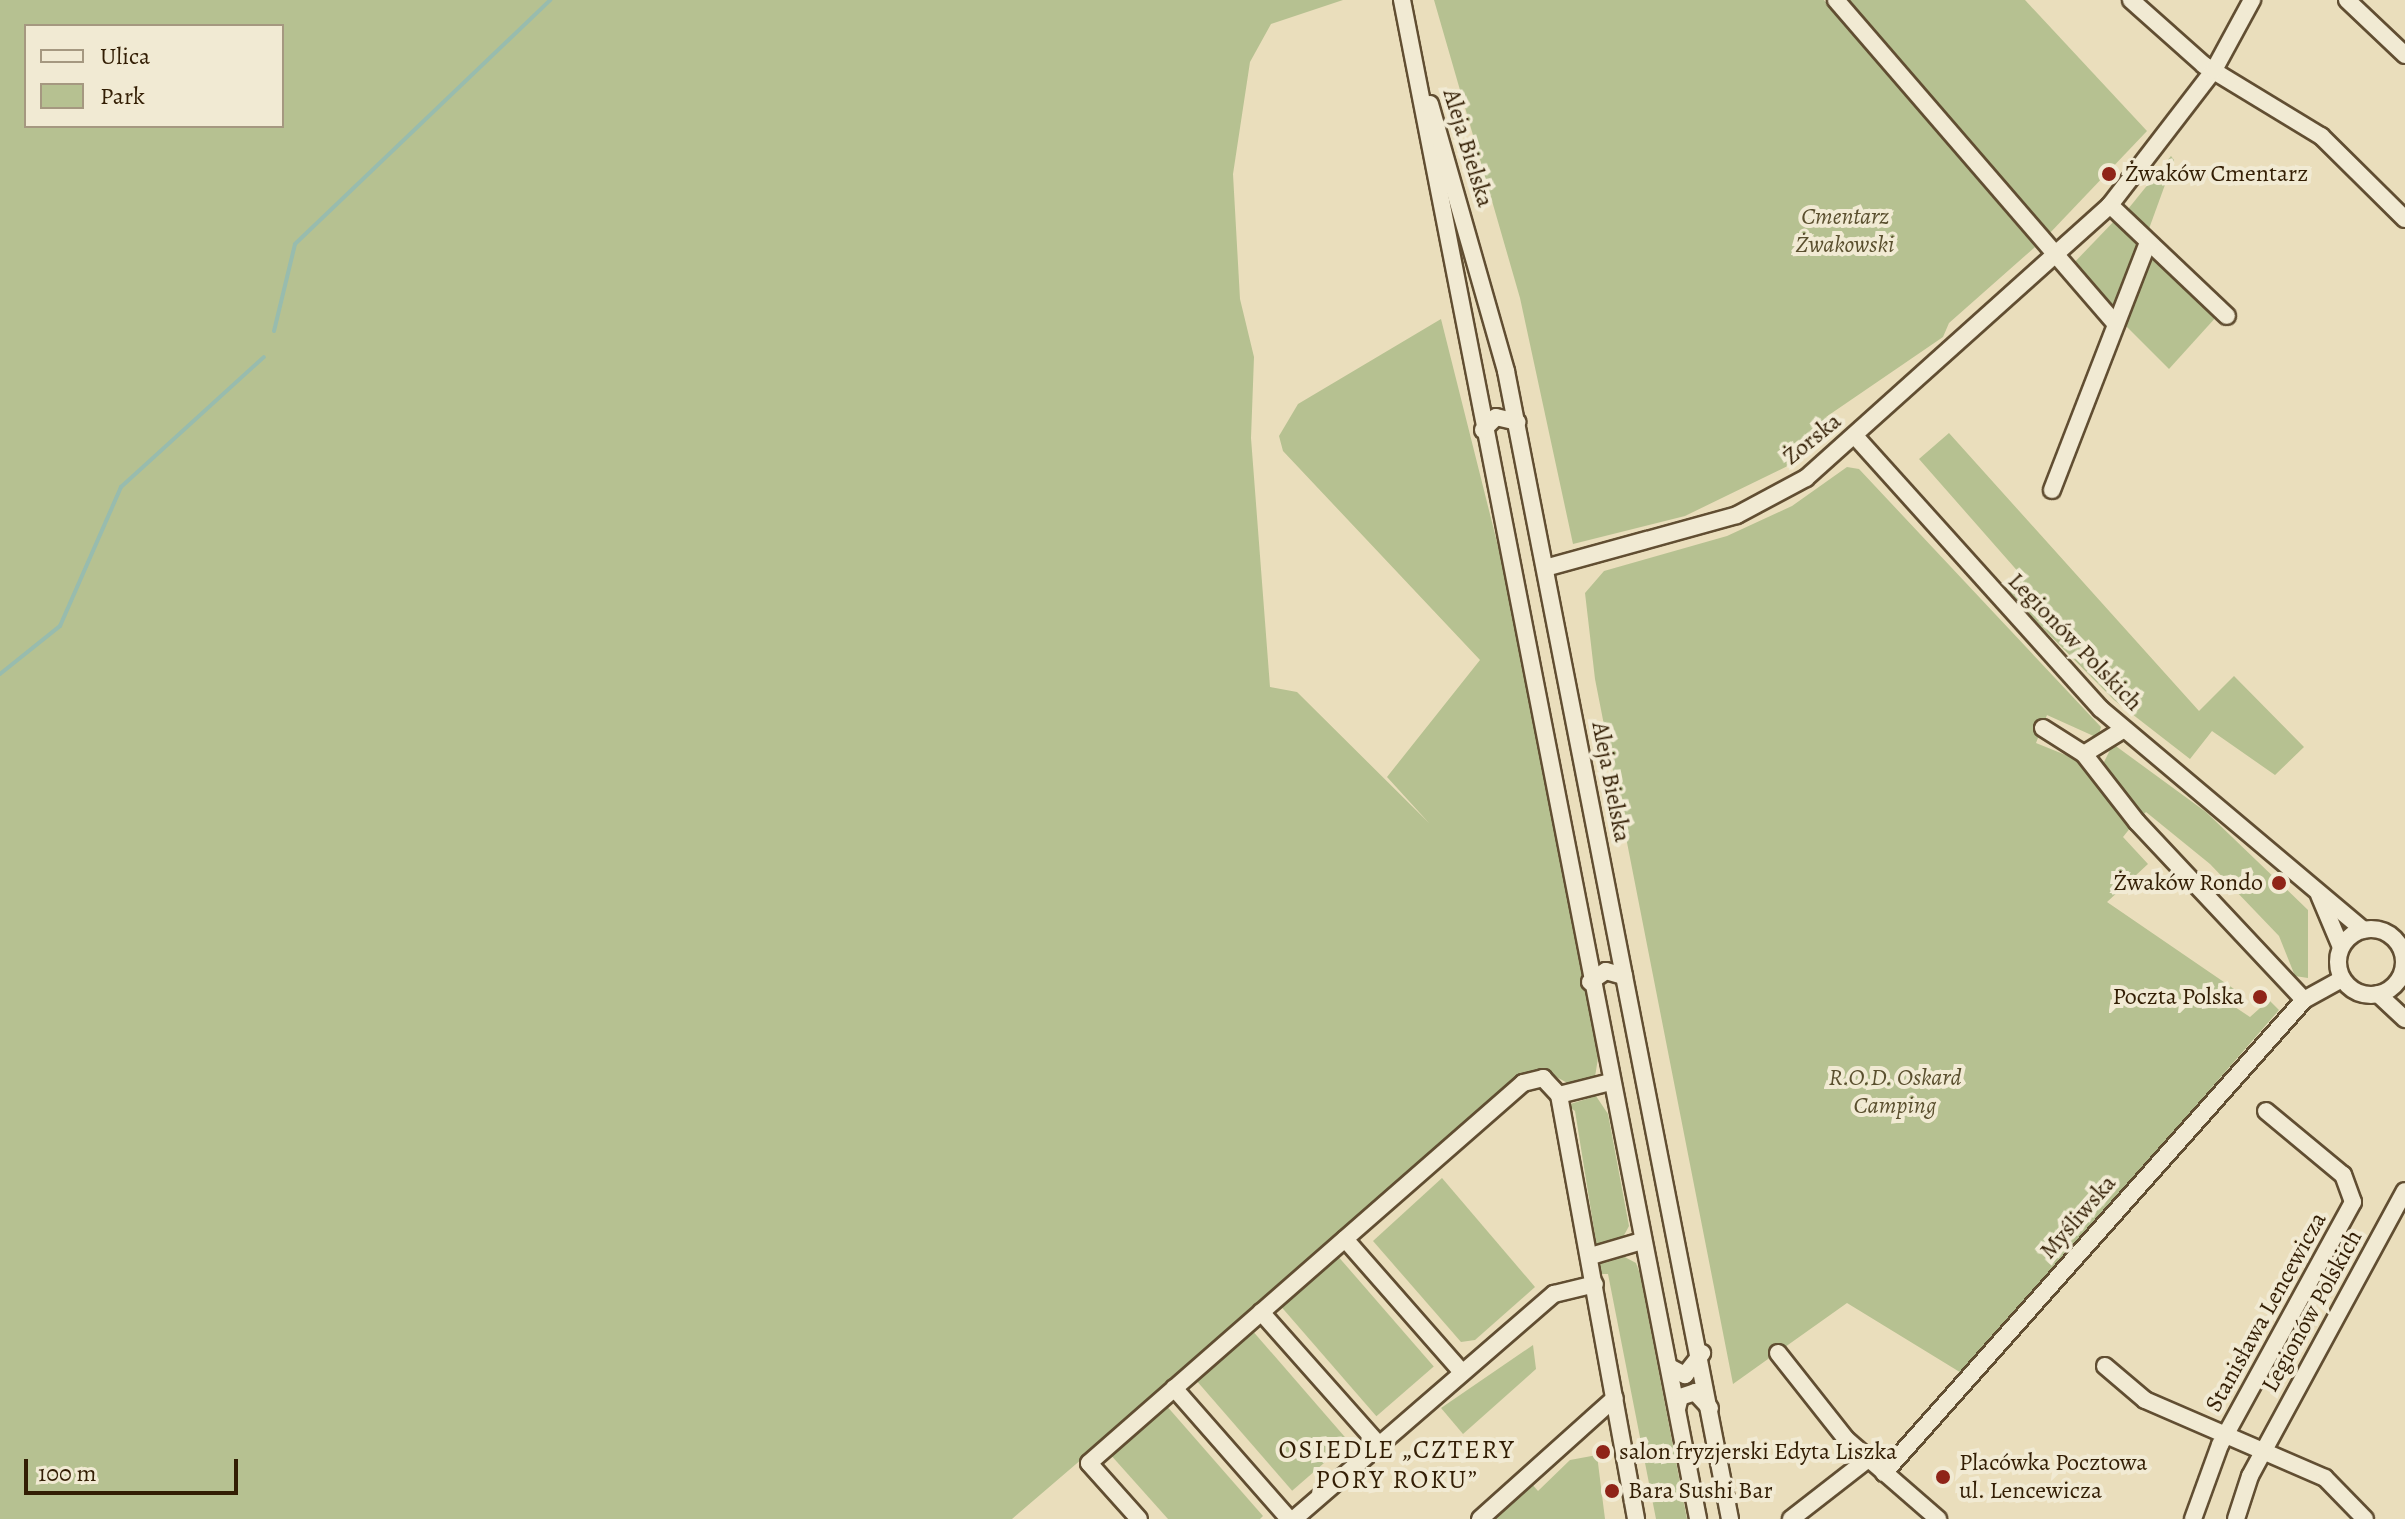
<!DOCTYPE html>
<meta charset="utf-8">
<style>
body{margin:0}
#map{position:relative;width:2405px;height:1519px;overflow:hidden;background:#eadebc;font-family:Alegreya,serif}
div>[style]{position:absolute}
.green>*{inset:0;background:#b6c191;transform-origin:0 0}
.stream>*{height:4px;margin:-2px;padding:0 2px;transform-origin:2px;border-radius:2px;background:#98bcae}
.roads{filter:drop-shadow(2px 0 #614e32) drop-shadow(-2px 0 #614e32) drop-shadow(0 2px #614e32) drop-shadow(0 -2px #614e32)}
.minor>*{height:16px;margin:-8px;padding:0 8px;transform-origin:8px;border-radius:8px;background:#f1ead3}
.minor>.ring{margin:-8px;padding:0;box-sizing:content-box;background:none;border:16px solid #f1ead3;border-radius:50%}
.dots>*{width:22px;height:22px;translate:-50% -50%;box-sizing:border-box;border:4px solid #f1ead3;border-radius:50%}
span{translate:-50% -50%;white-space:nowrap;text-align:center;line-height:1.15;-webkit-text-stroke:8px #f1ead3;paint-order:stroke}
.street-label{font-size:24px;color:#331e04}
.poi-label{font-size:24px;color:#331e04}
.left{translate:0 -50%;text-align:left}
.right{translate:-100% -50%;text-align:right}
.park-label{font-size:24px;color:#5a4f2e;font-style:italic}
.neighbourhood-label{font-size:26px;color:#331e04;letter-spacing:2px}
.legend{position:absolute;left:24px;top:24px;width:260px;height:104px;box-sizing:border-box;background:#f1ead3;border:2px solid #a59880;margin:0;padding:10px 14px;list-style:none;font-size:24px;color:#331e04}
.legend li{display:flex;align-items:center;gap:16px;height:40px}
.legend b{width:40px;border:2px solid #a59880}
.scale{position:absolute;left:24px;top:1459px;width:214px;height:36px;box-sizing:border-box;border:4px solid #331e04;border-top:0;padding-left:10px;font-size:24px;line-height:28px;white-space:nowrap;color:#331e04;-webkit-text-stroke:6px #f1ead3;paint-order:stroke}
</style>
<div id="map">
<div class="green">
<div style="clip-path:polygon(evenodd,0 0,1343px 0,1271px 24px,1250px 62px,1233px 174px,1240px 299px,1254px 357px,1251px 438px,1270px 687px,1297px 692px,1429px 823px,1387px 777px,1480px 660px,1283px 451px,1279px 436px,1298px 404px,1441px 319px,1509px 590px,1598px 1058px,1595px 1077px,1571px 1085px,1542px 1069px,1531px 1074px,1012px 1519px,0 1519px,0 0,26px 26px,282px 26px,282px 126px,26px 126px,26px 26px)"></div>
<div style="clip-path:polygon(1434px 0,1824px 0,2035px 247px,1949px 323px,1943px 337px,1826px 417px,1836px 429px,1804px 458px,1685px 516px,1573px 544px,1520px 298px)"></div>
<div style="clip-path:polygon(1845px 0,2025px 0,2147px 131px,2048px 235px)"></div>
<div style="clip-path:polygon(2171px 156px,2174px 160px,2146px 237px,2124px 214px)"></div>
<div style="clip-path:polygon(2118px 217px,2143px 244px,2115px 316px,2070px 267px)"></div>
<div style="clip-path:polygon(2150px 252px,2217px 316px,2169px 369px,2122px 322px)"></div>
<div style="clip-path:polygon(1949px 433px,2199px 711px,2234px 676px,2304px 747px,2275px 775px,2212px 731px,2190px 759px,2114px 700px,2008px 593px,2021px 575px,1919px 459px)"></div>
<div style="clip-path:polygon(1847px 467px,1859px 469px,2101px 727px,2098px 738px,2047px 715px,2036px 743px,2078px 760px,2131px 827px,2123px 837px,2148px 864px,2107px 902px,2237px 991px,2232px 1005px,2250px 1017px,2269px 1000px,2279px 1010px,1963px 1374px,1847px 1303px,1733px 1384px,1595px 679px,1585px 593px,1604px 571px,1727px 536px,1792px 506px)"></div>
<div style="clip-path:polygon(2113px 744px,2206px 812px,2308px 910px,2308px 978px,2295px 976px,2279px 936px,2210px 864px,2146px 812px,2140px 818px,2101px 768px)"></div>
<div style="clip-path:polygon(1596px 1096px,1608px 1114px,1629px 1226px,1622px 1239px,1597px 1248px,1575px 1111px,1567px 1105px)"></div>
<div style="clip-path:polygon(1442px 1178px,1535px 1287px,1475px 1340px,1461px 1342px,1373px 1241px)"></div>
<div style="left:1336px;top:1254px;width:149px;height:76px;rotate:49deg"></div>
<div style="clip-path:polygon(1619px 1254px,1636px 1263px,1640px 1274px,1687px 1519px,1656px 1519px,1608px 1274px,1598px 1274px,1600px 1260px)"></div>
<div style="left:1251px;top:1329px;width:149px;height:75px;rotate:49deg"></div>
<div style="clip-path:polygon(1533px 1345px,1536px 1369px,1463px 1434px,1441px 1408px)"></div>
<div style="clip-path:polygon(1165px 1404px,1263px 1516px,1260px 1519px,1168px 1519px,1109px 1453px)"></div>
<div style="clip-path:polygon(1597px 1455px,1605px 1519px,1490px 1519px,1531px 1483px,1538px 1491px,1570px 1460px)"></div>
</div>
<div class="stream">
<div style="left:274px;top:331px;width:89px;rotate:-76.4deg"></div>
<div style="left:295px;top:244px;width:353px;rotate:-43.7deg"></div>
<div style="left:0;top:674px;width:77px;rotate:-38.7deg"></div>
<div style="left:60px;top:626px;width:152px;rotate:-66.3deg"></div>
<div style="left:121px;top:487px;width:193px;rotate:-42.3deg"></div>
</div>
<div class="roads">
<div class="minor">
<div style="left:1402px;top:0;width:1548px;rotate:78.97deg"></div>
<div style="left:1836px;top:0;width:428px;rotate:49.2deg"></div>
<div style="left:2131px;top:0;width:98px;rotate:41.7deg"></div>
<div style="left:2204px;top:65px;width:137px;rotate:31.3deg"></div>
<div style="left:2321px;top:136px;width:118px;rotate:44.7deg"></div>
<div style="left:2347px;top:0;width:80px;rotate:43.5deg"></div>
<div style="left:1430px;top:104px;width:278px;rotate:74.1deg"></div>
<div style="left:1506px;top:371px;width:1170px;rotate:78.96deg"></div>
<div style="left:2110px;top:205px;width:161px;rotate:43.5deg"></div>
<div style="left:1483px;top:430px;width:18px;rotate:-45deg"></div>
<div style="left:1496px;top:417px;width:22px;rotate:13deg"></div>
<div style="left:1855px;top:436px;width:367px;rotate:48deg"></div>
<div style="left:2101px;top:709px;width:343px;rotate:40.1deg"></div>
<div style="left:2052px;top:490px;width:265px;rotate:-68.8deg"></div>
<div style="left:1545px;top:568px;width:199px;rotate:-15.4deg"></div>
<div style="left:1737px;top:515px;width:78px;rotate:-28.2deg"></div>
<div style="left:1806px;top:478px;width:409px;rotate:-41.9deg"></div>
<div style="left:2110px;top:205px;width:170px;rotate:-52.4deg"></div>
<div style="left:2214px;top:70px;width:80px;rotate:-61.5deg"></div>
<div style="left:2043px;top:728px;width:49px;rotate:32.4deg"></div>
<div style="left:2084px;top:754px;width:86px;rotate:52.1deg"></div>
<div style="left:2137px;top:822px;width:244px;rotate:46.8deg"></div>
<div style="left:2084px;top:754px;width:47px;rotate:-32deg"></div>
<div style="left:2319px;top:895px;width:56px;rotate:67.1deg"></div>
<div class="ring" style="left:2338px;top:929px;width:50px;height:50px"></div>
<div style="left:1590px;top:982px;width:19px;rotate:-35deg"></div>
<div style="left:1606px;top:971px;width:19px;rotate:16deg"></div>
<div style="left:2378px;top:994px;width:37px;rotate:43deg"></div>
<div style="left:1559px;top:1095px;width:53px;rotate:-14.3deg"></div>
<div style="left:1345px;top:1239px;width:177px;rotate:48.7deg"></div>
<div style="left:1591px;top:1256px;width:53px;rotate:-16.4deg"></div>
<div style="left:1261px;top:1312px;width:176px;rotate:48.4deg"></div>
<div style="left:1778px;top:1353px;width:110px;rotate:51.7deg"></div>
<div style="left:1846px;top:1439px;width:122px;rotate:41deg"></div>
<div style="left:2105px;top:1366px;width:52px;rotate:40.4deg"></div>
<div style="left:2145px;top:1400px;width:196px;rotate:23.4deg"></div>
<div style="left:2325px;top:1478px;width:57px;rotate:45.7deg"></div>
<div style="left:1669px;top:1367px;width:18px;rotate:27deg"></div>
<div style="left:1685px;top:1375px;width:28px;rotate:-52deg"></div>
<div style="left:1174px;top:1388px;width:174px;rotate:48.7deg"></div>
<div style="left:1677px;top:1409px;width:12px;rotate:-76deg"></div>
<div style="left:1680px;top:1397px;width:16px;rotate:-18deg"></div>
<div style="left:1695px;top:1392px;width:22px;rotate:47deg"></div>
<div style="left:1884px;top:1473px;width:633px;rotate:-48.4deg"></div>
<div style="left:2304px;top:1000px;width:43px;rotate:-28.9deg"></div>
<div style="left:1139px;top:1519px;width:75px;rotate:-131.8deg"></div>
<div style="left:1089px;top:1463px;width:577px;rotate:-41.2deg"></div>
<div style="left:1523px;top:1083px;width:21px;rotate:-14deg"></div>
<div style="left:1543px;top:1078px;width:23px;rotate:47deg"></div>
<div style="left:1559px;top:1095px;width:431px;rotate:79.7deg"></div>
<div style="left:1294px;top:1519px;width:344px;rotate:-40.9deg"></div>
<div style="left:1554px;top:1294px;width:42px;rotate:-13.7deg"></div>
<div style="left:1480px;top:1519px;width:181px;rotate:-41.9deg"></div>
<div style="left:1791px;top:1519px;width:98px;rotate:-37.9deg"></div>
<div style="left:2193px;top:1519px;width:79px;rotate:-70deg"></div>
<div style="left:2220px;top:1445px;width:277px;rotate:-61.3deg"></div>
<div style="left:2353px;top:1202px;width:29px;rotate:-110deg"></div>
<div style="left:2343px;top:1175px;width:100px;rotate:-140.3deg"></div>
<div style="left:2236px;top:1519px;width:45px;rotate:-72deg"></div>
<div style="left:2250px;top:1476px;width:324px;rotate:-61.5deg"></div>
</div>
</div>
<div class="dots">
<div style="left:2109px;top:174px;background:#8f2418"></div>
<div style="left:2279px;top:883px;background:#8f2418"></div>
<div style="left:2260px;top:997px;background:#8f2418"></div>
<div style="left:1603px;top:1452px;background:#8f2418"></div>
<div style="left:1943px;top:1477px;background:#8f2418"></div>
<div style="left:1612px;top:1491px;background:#8f2418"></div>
</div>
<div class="street-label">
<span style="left:1468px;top:148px;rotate:73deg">Aleja Bielska</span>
<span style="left:1812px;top:439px;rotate:-39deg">Żorska</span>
<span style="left:2075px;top:642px;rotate:46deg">Legionów Polskich</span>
<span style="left:1611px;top:782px;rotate:79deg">Aleja Bielska</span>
<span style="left:2078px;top:1217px;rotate:-49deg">Myśliwska</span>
<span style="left:2312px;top:1311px;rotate:-61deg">Legionów Polskich</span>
<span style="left:2266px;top:1312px;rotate:-61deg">Stanisława Lencewicza</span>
</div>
<div class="poi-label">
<span class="left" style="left:2125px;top:174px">Żwaków Cmentarz</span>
<span class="right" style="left:2263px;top:883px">Żwaków Rondo</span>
<span class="right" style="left:2244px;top:997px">Poczta Polska</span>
<span class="left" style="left:1619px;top:1452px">salon fryzjerski Edyta Liszka</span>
<span class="left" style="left:1959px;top:1477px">Placówka Pocztowa<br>ul. Lencewicza</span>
<span class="left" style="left:1628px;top:1491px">Bara Sushi Bar</span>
</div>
<div class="park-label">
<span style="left:1845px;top:231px">Cmentarz<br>Żwakowski</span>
<span style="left:1895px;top:1092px">R.O.D. Oskard<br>Camping</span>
</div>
<div class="neighbourhood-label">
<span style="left:1397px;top:1465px">OSIEDLE „CZTERY<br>PORY ROKU”</span>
</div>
<ul class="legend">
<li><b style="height:10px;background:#f1ead3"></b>Ulica</li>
<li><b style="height:22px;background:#b6c191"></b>Park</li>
</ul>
<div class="scale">100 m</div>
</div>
